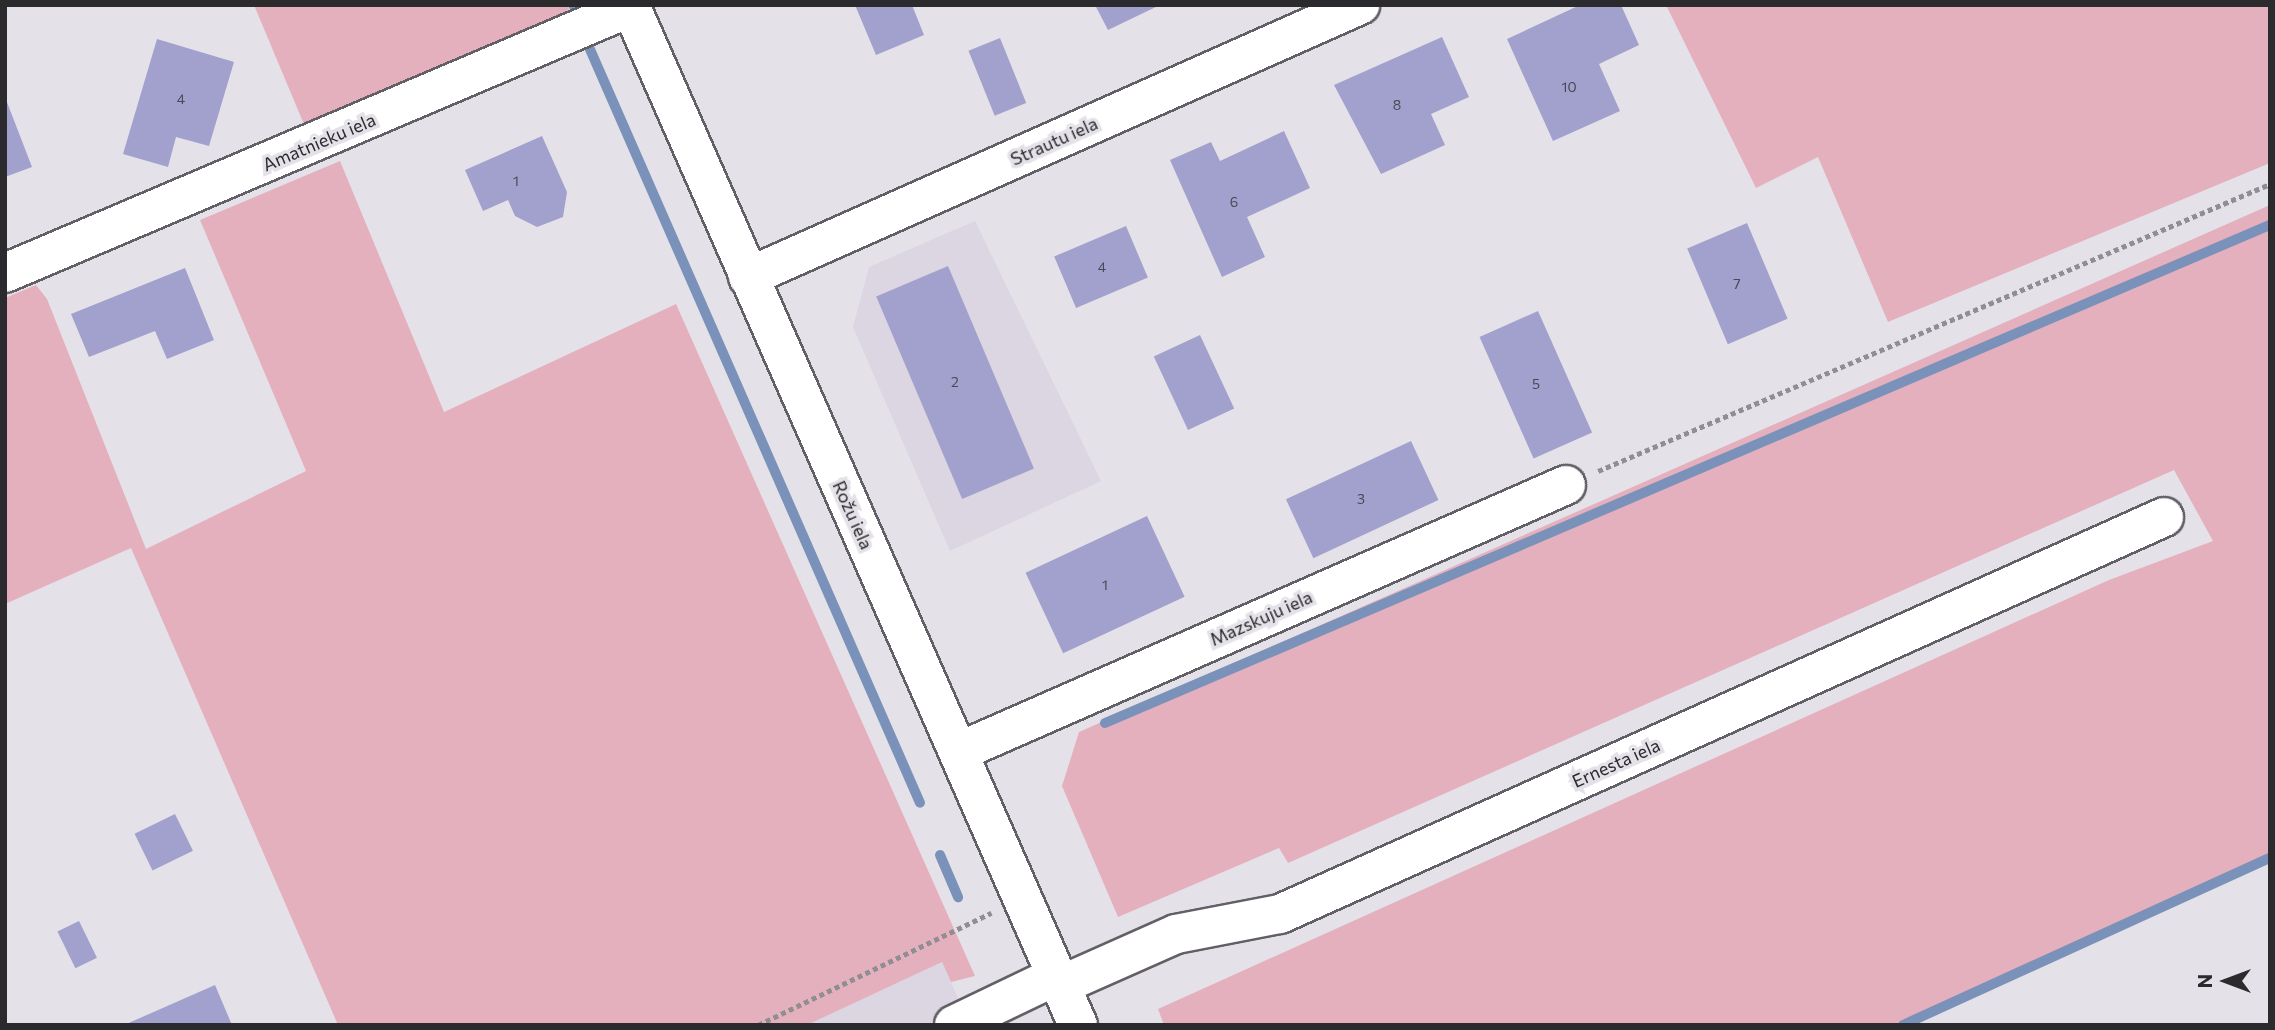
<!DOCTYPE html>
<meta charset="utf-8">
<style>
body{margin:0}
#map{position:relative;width:2275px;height:1030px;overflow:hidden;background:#e5e1e8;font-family:Commissioner,sans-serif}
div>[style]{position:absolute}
.built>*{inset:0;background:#dcd5e2}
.green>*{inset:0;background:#e5b0be}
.stream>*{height:10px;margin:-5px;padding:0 5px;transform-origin:5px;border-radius:5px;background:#7a92b9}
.building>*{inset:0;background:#a2a1cd;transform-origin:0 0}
.path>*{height:4.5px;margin-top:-2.25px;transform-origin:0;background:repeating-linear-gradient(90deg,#908e92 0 5px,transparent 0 8.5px)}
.roads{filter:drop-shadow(2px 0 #635f66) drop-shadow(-2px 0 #635f66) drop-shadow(0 2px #635f66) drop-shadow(0 -2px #635f66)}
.minor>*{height:38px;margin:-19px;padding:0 19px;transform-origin:19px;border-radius:19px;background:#fff}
span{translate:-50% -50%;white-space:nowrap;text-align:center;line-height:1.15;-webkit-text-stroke:7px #e5e1e8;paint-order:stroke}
.number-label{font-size:14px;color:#494854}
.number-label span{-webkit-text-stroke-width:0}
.street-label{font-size:18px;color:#2b2a2c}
.frame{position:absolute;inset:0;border:7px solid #2b2a2c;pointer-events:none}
.north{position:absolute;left:2191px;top:946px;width:70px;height:70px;-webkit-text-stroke:5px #e5e1e8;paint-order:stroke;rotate:270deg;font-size:19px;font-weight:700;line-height:28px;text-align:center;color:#2b2a2c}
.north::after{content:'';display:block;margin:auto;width:24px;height:32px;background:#2b2a2c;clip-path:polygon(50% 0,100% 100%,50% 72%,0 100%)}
</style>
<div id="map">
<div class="built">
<div style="clip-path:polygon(975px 221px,1101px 481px,950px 551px,853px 327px,869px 267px)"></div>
<div style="clip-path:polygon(942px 962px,970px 1025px,807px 1025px)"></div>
</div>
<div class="green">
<div style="clip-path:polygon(254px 5px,567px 5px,572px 17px,313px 131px,303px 122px)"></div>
<div style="clip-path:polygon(1666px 5px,2270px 5px,2270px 163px,1888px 322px,1818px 157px,1756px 188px)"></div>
<div style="clip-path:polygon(340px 161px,444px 412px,676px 304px,975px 976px,951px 982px,942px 962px,807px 1025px,338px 1025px,131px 548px,5px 604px,5px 298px,36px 285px,47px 299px,146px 549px,306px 471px,200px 220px)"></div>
<div style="clip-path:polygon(2270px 205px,2270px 856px,1900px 1025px,1164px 1025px,1158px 1009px,2109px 580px,2213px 541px,2174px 470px,1288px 863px,1279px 848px,1118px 917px,1062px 786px,1079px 732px)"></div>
</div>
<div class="stream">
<div style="left:573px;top:5px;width:1px;rotate:45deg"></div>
<div style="left:589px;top:47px;width:825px;rotate:66.35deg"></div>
<div style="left:1105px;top:723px;width:1267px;rotate:-23.15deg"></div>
<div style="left:940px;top:855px;width:46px;rotate:66.8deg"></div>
<div style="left:1903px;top:1025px;width:403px;rotate:-24.5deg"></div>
</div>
<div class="building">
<div style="clip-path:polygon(855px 5px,912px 5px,924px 35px,876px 55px)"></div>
<div style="clip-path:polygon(1095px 5px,1160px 5px,1108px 30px)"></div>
<div style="clip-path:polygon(1580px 5px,1621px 5px,1639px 45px,1599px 64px,1620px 111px,1553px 141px,1507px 39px)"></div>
<div style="clip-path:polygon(1442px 37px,1469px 97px,1431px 114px,1445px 145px,1381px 174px,1334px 85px)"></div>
<div style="left:1000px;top:38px;width:70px;height:34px;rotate:68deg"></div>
<div style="clip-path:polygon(157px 39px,234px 62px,209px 146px,176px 137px,168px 167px,123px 154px)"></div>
<div style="clip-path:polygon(5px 97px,32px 167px,5px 177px)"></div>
<div style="clip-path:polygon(1284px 131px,1310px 188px,1247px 217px,1265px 257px,1222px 277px,1170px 160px,1211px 142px,1220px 161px)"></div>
<div style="clip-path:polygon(542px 136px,567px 192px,563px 217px,537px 227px,515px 216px,508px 200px,483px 211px,465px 170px)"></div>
<div style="left:1747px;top:223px;width:104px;height:65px;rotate:67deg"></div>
<div style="left:1126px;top:226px;width:56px;height:78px;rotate:67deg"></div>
<div style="left:948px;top:266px;width:220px;height:78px;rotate:67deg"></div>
<div style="clip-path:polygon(185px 268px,214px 340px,167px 359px,155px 331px,89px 357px,71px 314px)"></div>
<div style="left:1538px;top:311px;width:133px;height:64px;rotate:66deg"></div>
<div style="left:1200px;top:335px;width:81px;height:51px;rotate:65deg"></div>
<div style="left:1411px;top:441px;width:65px;height:138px;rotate:65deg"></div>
<div style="left:1147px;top:516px;width:89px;height:134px;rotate:65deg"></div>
<div style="left:175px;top:814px;width:41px;height:45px;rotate:64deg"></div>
<div style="left:79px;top:921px;width:41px;height:24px;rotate:64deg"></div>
<div style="clip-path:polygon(215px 985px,232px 1025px,124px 1025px)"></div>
</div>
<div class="path">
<div style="left:1598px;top:471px;width:731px;rotate:-23.13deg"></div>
<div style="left:758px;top:1025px;width:259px;rotate:-25.7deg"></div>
</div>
<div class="roads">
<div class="minor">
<div style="left:630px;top:5px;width:1114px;rotate:66.29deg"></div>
<div style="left:5px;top:273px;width:680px;rotate:-23.02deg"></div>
<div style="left:748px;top:277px;width:670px;rotate:-23.96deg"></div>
<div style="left:958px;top:752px;width:664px;rotate:-23.71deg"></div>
<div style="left:1061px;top:985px;width:126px;rotate:-23.9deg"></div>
<div style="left:1176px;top:934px;width:106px;rotate:-10.9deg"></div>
<div style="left:1280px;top:914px;width:969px;rotate:-24.18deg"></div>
<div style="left:954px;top:1025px;width:113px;rotate:-25.7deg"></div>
</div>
</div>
<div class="number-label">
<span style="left:1569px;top:87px">10</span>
<span style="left:181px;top:99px">4</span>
<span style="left:1397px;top:105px">8</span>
<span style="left:516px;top:181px">1</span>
<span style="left:1234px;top:202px">6</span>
<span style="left:1102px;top:267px">4</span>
<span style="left:1737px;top:284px">7</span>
<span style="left:955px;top:382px">2</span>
<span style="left:1536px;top:384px">5</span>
<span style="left:1361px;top:499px">3</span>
<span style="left:1105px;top:585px">1</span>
</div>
<div class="street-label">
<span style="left:1054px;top:141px;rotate:-24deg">Strautu iela</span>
<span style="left:319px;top:142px;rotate:-23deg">Amatnieku iela</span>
<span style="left:853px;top:515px;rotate:66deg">Rožu iela</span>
<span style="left:1261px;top:618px;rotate:-24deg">Mazskuju iela</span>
<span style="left:1616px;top:763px;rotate:-24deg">Ernesta iela</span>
</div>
<div class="frame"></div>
<div class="north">N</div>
</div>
